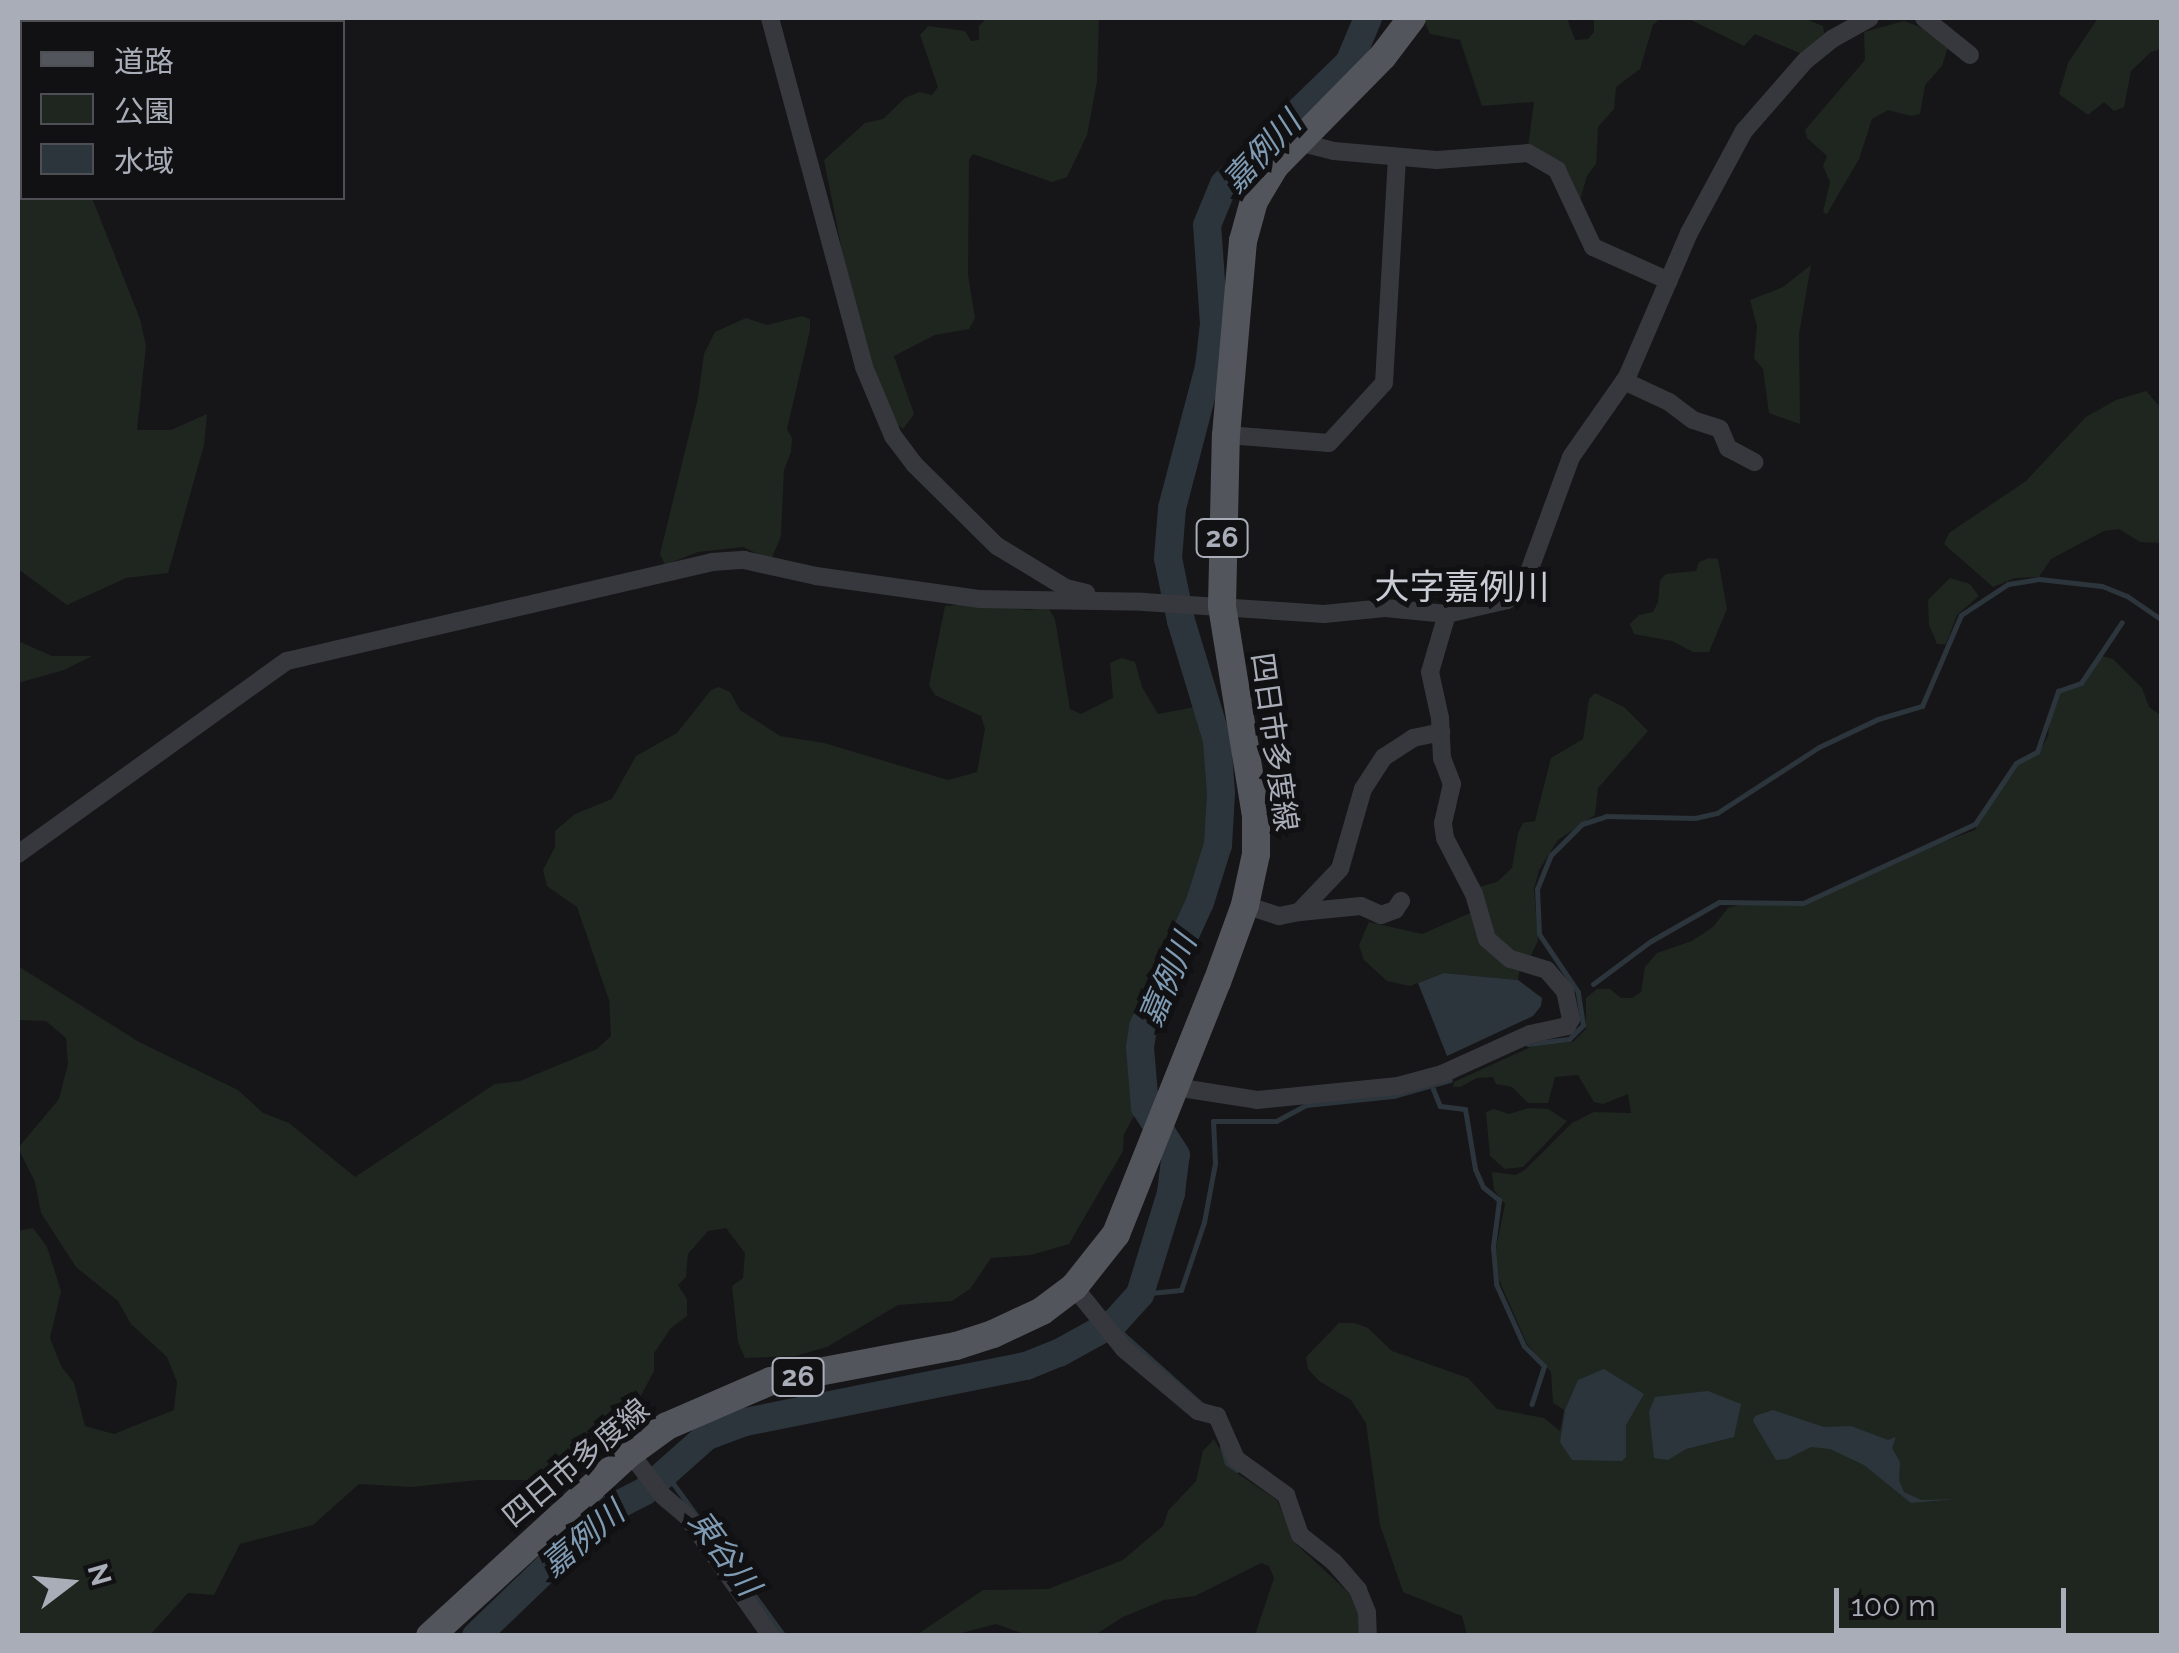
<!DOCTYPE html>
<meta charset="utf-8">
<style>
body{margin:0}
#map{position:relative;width:2179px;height:1653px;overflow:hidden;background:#161618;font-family:Raleway,"Noto Sans JP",sans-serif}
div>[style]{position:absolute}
.green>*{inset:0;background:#1e261f}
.water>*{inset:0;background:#2c353c}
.stream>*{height:5px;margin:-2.5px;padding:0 2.5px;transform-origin:2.5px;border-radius:2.5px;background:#2c353c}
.river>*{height:28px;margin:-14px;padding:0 14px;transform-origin:14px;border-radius:14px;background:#2c353c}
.street>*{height:18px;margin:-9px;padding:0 9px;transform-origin:9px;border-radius:9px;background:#37383d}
.primary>*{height:28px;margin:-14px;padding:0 14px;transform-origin:14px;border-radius:14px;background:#53555c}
span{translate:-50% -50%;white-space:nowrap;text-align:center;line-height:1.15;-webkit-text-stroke:10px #111113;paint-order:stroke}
.shield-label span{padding:2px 8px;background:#111113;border:2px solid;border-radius:8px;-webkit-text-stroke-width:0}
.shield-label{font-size:28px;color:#a8adb8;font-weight:700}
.street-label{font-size:30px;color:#a8adb8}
.water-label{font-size:32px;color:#7f9bb3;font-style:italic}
.quarter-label{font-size:35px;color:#c9ccd4}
.frame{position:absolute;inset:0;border:20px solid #a8adb8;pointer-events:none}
.legend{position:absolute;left:20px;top:20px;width:325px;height:180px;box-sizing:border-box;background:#111113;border:2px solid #4d4f55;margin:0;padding:12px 18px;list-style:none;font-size:30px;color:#a8adb8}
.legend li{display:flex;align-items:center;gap:20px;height:50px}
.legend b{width:50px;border:2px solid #4d4f55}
.north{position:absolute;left:20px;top:1533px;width:100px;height:100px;-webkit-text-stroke:8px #111113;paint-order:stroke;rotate:74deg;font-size:28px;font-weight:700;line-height:40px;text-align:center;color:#a8adb8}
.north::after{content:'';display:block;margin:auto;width:35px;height:45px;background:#a8adb8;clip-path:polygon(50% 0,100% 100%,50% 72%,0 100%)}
.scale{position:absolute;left:1834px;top:1588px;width:232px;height:45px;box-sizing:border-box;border:5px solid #a8adb8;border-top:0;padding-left:12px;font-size:30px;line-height:35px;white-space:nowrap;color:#a8adb8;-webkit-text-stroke:8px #111113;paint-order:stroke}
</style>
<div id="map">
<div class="green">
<div style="clip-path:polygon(987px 18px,1099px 18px,1097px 82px,1087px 135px,1067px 177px,1052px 182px,973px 154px,969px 159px,968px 275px,975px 318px,969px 329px,935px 335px,894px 356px,914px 414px,903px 429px,897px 424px,858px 331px,824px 160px,865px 123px,883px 119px,905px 98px,919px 92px,932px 95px,938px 87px,920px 35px,928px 26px,965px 31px,971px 41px,979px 40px,979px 26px)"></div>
<div style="clip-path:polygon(1423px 18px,1567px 18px,1575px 40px,1588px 39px,1594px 32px,1594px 18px,1661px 18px,1653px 25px,1640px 69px,1616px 87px,1614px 109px,1598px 127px,1596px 164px,1587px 176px,1578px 207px,1528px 147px,1534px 102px,1482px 106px,1460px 40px,1430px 34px)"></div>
<div style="clip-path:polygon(1687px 18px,1803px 18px,1823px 26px,1825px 37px,1802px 54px,1755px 34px,1744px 46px)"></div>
<div style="clip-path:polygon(2098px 18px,2161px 18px,2161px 49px,2151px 52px,2131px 71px,2124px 107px,2114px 111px,2104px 102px,2088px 115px,2059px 94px,2068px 63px)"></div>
<div style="clip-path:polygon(1904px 21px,1928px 30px,1948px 47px,1942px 66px,1925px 85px,1920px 114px,1911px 116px,1888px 110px,1872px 119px,1859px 159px,1827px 214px,1823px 212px,1830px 182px,1823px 166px,1827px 156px,1807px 138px,1805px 130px,1865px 60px,1864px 32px)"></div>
<div style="clip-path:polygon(18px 46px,22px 49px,22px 198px,92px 198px,140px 319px,146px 346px,137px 430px,171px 430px,207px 414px,204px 445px,168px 573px,126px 578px,67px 605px,18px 569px)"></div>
<div style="clip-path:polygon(1811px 265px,1799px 334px,1800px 424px,1769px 413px,1763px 369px,1754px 358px,1757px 326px,1750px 300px,1783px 287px)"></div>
<div style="clip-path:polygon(802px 316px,810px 319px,810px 330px,787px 429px,792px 438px,791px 452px,784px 470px,781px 536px,771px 560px,743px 547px,698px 552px,665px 565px,660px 554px,698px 398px,704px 354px,715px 332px,746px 318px,767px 325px)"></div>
<div style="clip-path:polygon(2146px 391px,2161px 408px,2161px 543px,2140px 542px,2119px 529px,2104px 531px,2051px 559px,2039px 577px,2015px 578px,1993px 587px,1944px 544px,1949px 533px,2026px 481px,2086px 417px,2116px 400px)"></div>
<div style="clip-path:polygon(1709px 558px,1718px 559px,1727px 609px,1709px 652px,1693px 652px,1672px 641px,1634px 634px,1630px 624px,1639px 615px,1653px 612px,1658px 602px,1660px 580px,1666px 574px,1696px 571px,1699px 562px)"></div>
<div style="clip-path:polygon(1950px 578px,1970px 584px,1979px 596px,1957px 615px,1946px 644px,1937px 644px,1929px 625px,1928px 600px)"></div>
<div style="clip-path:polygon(965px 604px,1029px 610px,1048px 607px,1055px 619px,1070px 709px,1081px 714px,1113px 698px,1110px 663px,1122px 658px,1135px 662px,1142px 687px,1158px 714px,1200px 706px,1208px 733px,1214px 802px,1204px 866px,1133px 1033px,1130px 1054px,1139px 1107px,1124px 1134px,1123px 1151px,1069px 1244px,1031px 1255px,991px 1258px,970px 1289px,952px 1301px,898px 1305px,827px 1347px,795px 1356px,745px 1358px,738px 1342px,732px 1286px,743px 1278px,745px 1253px,726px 1228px,708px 1231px,688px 1254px,686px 1277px,678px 1285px,687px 1299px,687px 1316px,671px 1328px,654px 1353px,654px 1371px,628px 1420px,602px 1437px,587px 1467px,569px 1480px,478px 1480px,411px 1487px,359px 1484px,313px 1525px,240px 1544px,214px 1595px,188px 1593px,150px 1635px,18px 1635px,18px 1231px,33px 1228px,47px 1247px,61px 1291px,50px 1338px,61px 1366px,74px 1383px,85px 1426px,114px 1434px,174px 1410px,177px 1382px,167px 1357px,131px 1324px,118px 1301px,76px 1267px,41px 1213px,35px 1182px,18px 1148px,59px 1099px,68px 1064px,66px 1038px,46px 1021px,18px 1020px,18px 966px,139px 1042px,238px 1090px,263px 1113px,289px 1123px,355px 1177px,495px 1084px,520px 1081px,597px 1049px,611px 1036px,609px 1000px,577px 907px,547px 886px,543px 870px,555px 847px,555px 831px,575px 814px,612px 799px,636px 756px,677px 733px,711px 690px,719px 687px,730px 692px,740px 710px,780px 736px,824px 743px,948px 780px,977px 772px,985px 729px,981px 716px,935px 695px,929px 685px,945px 606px)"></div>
<div style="clip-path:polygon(18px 641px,52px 656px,92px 656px,64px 670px,18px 683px)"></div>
<div style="clip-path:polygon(2102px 656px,2113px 659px,2142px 688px,2149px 707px,2162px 716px,2161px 1635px,1467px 1635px,1462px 1616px,1403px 1592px,1380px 1525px,1366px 1423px,1351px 1400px,1319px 1381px,1308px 1369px,1306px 1357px,1339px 1323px,1354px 1323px,1368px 1328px,1392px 1351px,1468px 1378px,1497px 1409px,1544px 1418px,1560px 1431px,1564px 1410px,1553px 1403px,1551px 1372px,1527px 1344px,1499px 1280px,1496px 1249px,1505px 1204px,1494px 1190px,1492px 1172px,1516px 1175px,1525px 1170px,1572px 1123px,1594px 1112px,1631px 1113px,1628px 1094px,1603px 1104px,1594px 1102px,1578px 1075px,1555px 1077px,1548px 1103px,1528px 1103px,1512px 1087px,1496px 1084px,1493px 1077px,1477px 1078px,1460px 1087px,1453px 1087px,1454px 1082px,1533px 1046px,1573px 1042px,1586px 1029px,1586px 998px,1597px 989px,1610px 989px,1621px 998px,1632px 998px,1641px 992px,1645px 967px,1657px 953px,1692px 941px,1713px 927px,1728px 908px,1747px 903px,1795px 906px,1813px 901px,1894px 860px,1975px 830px,2015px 766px,2039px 753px,2048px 736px,2051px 708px,2060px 692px,2082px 686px)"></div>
<div style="clip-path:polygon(1595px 693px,1624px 707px,1648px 731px,1598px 788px,1595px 815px,1558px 840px,1539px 870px,1534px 889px,1538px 941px,1530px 957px,1497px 944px,1479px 887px,1497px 882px,1512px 868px,1518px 833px,1523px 823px,1535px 821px,1551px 758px,1583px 739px,1589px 699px)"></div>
<div style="clip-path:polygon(1475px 911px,1520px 967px,1518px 980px,1444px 973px,1410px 986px,1387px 981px,1364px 960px,1359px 945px,1369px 922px,1422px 934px)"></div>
<div style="clip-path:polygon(1528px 1108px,1548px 1109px,1567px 1121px,1523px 1167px,1505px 1169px,1490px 1156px,1486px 1112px,1494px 1109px,1509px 1114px)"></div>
<div style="clip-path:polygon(1214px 1439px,1231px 1469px,1277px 1500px,1296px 1544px,1349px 1593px,1359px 1614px,1359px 1635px,1255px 1635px,1274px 1578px,1269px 1566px,1261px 1563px,1195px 1596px,1164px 1600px,1123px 1617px,1095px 1635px,1027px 1635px,996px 1624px,954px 1635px,915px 1636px,983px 1590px,1048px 1589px,1123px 1560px,1163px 1526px,1168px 1511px,1196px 1481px,1203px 1451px)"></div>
</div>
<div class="water">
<div style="clip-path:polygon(1444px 973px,1518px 980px,1542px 998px,1541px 1006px,1533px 1016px,1447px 1056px,1418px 983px)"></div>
<div style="clip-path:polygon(1604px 1369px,1644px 1394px,1626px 1425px,1626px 1457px,1622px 1461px,1572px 1460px,1560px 1442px,1565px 1410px,1578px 1380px)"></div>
<div style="clip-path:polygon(1708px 1391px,1741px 1404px,1734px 1437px,1686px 1449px,1668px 1460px,1654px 1458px,1649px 1412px,1655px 1397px)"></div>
<div style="clip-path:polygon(1773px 1410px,1824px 1427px,1851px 1426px,1888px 1440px,1896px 1437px,1892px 1448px,1900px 1462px,1899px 1480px,1904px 1492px,1921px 1500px,1956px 1499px,1911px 1503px,1864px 1465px,1830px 1449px,1811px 1447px,1787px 1459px,1776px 1460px,1753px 1421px,1755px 1416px)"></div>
</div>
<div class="stream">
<div style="left:1593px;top:984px;width:72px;rotate:-36.6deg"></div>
<div style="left:1651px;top:941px;width:78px;rotate:-29.8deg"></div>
<div style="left:1719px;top:902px;width:84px;rotate:0.7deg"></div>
<div style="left:1803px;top:903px;width:189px;rotate:-24.7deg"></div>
<div style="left:1975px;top:824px;width:73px;rotate:-56.1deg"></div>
<div style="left:2016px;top:763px;width:24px;rotate:-28deg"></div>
<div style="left:2037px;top:752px;width:65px;rotate:-71deg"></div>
<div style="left:2058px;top:691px;width:24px;rotate:-19deg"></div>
<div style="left:2081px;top:683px;width:73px;rotate:-56.1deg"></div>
<div style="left:1528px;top:1044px;width:41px;rotate:-7deg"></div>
<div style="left:1569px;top:1039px;width:20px;rotate:-45deg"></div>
<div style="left:1583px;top:1025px;width:33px;rotate:-99deg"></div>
<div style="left:1578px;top:992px;width:70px;rotate:-123.9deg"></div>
<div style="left:1539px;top:934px;width:45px;rotate:-92.5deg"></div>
<div style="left:1537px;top:889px;width:37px;rotate:-68deg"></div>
<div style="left:1551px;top:855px;width:44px;rotate:-45deg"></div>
<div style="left:1582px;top:824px;width:25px;rotate:-18deg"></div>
<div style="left:1606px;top:816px;width:89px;rotate:1.3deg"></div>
<div style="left:1695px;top:818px;width:23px;rotate:-13deg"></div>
<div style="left:1717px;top:813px;width:121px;rotate:-32.9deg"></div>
<div style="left:1819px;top:747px;width:65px;rotate:-25.4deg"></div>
<div style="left:1878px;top:719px;width:46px;rotate:-16.5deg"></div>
<div style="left:1922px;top:706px;width:99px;rotate:-66.8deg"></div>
<div style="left:1961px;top:615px;width:56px;rotate:-33.4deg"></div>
<div style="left:2008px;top:584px;width:31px;rotate:-9deg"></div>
<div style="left:2039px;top:579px;width:63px;rotate:6.3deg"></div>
<div style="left:2102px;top:586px;width:27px;rotate:22deg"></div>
<div style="left:2127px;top:596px;width:42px;rotate:34.4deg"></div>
<div style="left:1433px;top:1089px;width:18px;rotate:68deg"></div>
<div style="left:1440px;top:1106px;width:25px;rotate:7deg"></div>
<div style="left:1465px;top:1109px;width:61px;rotate:80.5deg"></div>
<div style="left:1475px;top:1169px;width:20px;rotate:66deg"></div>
<div style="left:1483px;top:1187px;width:21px;rotate:39deg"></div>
<div style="left:1499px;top:1200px;width:47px;rotate:97.3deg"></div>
<div style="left:1493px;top:1247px;width:37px;rotate:85deg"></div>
<div style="left:1496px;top:1284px;width:68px;rotate:65.7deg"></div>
<div style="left:1524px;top:1346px;width:28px;rotate:45deg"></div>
<div style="left:1544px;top:1366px;width:40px;rotate:108deg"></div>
<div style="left:1140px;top:1294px;width:41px;rotate:-5.6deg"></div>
<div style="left:1181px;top:1290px;width:72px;rotate:-71.3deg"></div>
<div style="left:1204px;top:1222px;width:60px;rotate:-79.4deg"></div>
<div style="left:1215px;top:1163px;width:42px;rotate:-92.7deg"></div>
<div style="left:1213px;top:1121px;width:63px"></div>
<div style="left:1276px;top:1121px;width:34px;rotate:-28deg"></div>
<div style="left:1306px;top:1105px;width:87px;rotate:-5.9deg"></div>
<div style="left:1393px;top:1096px;width:59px;rotate:-15.7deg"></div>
<div style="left:1115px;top:1322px;width:14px;rotate:56deg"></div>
<div style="left:1123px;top:1334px;width:106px;rotate:41.9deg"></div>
<div style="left:1222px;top:1447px;width:17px;rotate:73deg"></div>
<div style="left:1227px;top:1463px;width:12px;rotate:35deg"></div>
<div style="left:664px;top:1471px;width:204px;rotate:54deg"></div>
</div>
<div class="river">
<div style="left:476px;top:1636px;width:180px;rotate:-43.9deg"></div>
<div style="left:606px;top:1511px;width:44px;rotate:-27.1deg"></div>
<div style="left:645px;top:1491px;width:83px;rotate:-41.6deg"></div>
<div style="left:707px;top:1436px;width:40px;rotate:-20.2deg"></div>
<div style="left:745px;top:1422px;width:287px;rotate:-11.3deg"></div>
<div style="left:1026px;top:1366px;width:35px;rotate:-22deg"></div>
<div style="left:1059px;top:1353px;width:64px;rotate:-29deg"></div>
<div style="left:1115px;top:1322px;width:38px;rotate:-48deg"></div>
<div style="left:1140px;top:1294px;width:106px;rotate:-72.9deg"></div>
<div style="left:1171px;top:1193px;width:38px;rotate:-83deg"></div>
<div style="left:1176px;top:1155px;width:57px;rotate:-122.9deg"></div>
<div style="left:1145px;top:1107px;width:60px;rotate:-94.8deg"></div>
<div style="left:1140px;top:1047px;width:20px;rotate:-81deg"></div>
<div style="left:1143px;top:1027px;width:137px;rotate:-65.5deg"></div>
<div style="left:1200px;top:902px;width:60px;rotate:-72.5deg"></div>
<div style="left:1218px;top:845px;width:52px;rotate:-86.7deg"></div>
<div style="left:1221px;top:793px;width:53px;rotate:-94.3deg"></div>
<div style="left:1217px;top:740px;width:124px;rotate:-106.8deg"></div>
<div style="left:1181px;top:621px;width:64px;rotate:-101.7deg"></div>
<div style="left:1168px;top:558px;width:50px;rotate:-85.4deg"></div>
<div style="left:1172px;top:508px;width:146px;rotate:-75.3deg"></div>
<div style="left:1209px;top:367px;width:43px;rotate:-83.4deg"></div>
<div style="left:1214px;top:324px;width:99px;rotate:-94deg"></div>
<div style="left:1207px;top:225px;width:44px;rotate:-67.5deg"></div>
<div style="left:1224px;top:184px;width:174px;rotate:-44.1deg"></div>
<div style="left:1349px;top:63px;width:49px;rotate:-67.1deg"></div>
</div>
<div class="street">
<div style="left:770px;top:18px;width:361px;rotate:74.9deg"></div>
<div style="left:864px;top:367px;width:75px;rotate:67.2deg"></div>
<div style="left:893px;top:436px;width:35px;rotate:53deg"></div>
<div style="left:914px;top:464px;width:117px;rotate:44.7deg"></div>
<div style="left:997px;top:546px;width:81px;rotate:31.3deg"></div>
<div style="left:1066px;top:588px;width:21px;rotate:14deg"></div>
<div style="left:1924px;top:18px;width:59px;rotate:38.8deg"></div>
<div style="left:1298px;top:142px;width:37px;rotate:14deg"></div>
<div style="left:1334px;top:151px;width:103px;rotate:5deg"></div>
<div style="left:1437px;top:160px;width:91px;rotate:-4.4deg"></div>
<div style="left:1528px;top:153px;width:34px;rotate:30deg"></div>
<div style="left:1557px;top:170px;width:85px;rotate:64.9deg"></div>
<div style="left:1593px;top:247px;width:83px;rotate:24.1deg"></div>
<div style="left:1624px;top:381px;width:50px;rotate:25deg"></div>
<div style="left:1669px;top:402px;width:30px;rotate:37deg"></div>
<div style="left:1693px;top:420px;width:28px;rotate:18deg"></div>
<div style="left:1720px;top:429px;width:21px;rotate:67deg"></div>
<div style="left:1728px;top:448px;width:30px;rotate:28deg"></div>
<div style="left:1226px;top:435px;width:103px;rotate:4.4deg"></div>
<div style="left:1329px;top:443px;width:81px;rotate:-47.5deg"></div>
<div style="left:1384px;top:383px;width:226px;rotate:-86.7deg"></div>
<div style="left:18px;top:854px;width:331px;rotate:-35.7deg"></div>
<div style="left:287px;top:661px;width:436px;rotate:-13.1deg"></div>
<div style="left:712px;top:562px;width:32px;rotate:-4deg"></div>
<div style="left:744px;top:560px;width:74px;rotate:12.5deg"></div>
<div style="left:816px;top:576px;width:166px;rotate:8deg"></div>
<div style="left:980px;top:599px;width:164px;rotate:1deg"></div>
<div style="left:1144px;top:602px;width:180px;rotate:3.8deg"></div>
<div style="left:1324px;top:614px;width:61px;rotate:-5.6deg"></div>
<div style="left:1385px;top:608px;width:62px;rotate:5.5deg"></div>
<div style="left:1447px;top:614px;width:62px;rotate:-13.1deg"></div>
<div style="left:1507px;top:600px;width:23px;rotate:-41deg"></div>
<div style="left:1524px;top:585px;width:136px;rotate:-69.8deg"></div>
<div style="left:1571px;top:457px;width:98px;rotate:-55deg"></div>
<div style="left:1627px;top:377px;width:157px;rotate:-66.7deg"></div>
<div style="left:1689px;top:233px;width:116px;rotate:-61.7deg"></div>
<div style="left:1744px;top:131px;width:93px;rotate:-48.9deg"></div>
<div style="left:1805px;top:61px;width:35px;rotate:-39deg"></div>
<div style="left:1832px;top:39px;width:43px;rotate:-28.9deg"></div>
<div style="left:1245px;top:905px;width:36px;rotate:18deg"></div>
<div style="left:1279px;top:916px;width:20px;rotate:-11deg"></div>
<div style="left:1299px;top:912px;width:59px;rotate:-46.4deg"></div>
<div style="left:1340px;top:869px;width:83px;rotate:-74deg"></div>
<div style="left:1363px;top:789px;width:38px;rotate:-57deg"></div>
<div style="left:1384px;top:757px;width:35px;rotate:-33deg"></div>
<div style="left:1413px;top:738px;width:29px;rotate:-12deg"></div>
<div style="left:1300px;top:912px;width:61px;rotate:-5.6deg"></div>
<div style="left:1361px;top:906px;width:22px;rotate:24deg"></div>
<div style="left:1381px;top:915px;width:15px;rotate:-20deg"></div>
<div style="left:1395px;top:910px;width:11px;rotate:-56deg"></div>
<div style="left:1175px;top:1087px;width:83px;rotate:9deg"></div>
<div style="left:1257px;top:1100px;width:142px;rotate:-5.7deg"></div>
<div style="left:1398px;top:1086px;width:46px;rotate:-15.3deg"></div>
<div style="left:1442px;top:1074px;width:97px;rotate:-24.4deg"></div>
<div style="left:1530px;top:1034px;width:38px;rotate:-12deg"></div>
<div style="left:1567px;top:1026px;width:8px;rotate:-60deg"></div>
<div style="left:1571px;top:1019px;width:29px;rotate:-102deg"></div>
<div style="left:1565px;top:991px;width:28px;rotate:-131deg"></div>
<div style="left:1547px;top:970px;width:39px;rotate:-163deg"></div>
<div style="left:1510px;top:959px;width:30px;rotate:-139deg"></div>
<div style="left:1487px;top:939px;width:47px;rotate:-106.1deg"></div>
<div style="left:1474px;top:894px;width:63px;rotate:-117.4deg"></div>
<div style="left:1445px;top:838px;width:15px;rotate:-98deg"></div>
<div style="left:1443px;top:823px;width:40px;rotate:-77deg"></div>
<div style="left:1452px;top:784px;width:28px;rotate:-111deg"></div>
<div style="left:1442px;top:758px;width:40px;rotate:-92.9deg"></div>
<div style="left:1440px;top:718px;width:47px;rotate:-102.3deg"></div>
<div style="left:1430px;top:672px;width:60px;rotate:-73.7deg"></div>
<div style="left:1074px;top:1287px;width:80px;rotate:51.1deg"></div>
<div style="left:1124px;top:1349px;width:97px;rotate:40deg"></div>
<div style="left:1198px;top:1411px;width:20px;rotate:15deg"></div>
<div style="left:1217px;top:1416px;width:47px;rotate:66.2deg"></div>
<div style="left:1236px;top:1459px;width:62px;rotate:35.8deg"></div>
<div style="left:1286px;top:1495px;width:42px;rotate:70.7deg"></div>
<div style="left:1300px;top:1535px;width:43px;rotate:38.5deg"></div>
<div style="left:1334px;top:1562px;width:37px;rotate:49deg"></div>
<div style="left:1358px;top:1590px;width:24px;rotate:68deg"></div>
<div style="left:1367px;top:1612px;width:24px;rotate:88deg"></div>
<div style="left:630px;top:1453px;width:54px;rotate:52.5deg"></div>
<div style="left:663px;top:1496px;width:30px;rotate:40deg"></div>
<div style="left:686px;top:1515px;width:148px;rotate:54.9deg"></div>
</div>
<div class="primary">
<div style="left:430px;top:1636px;width:271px;rotate:-42.5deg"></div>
<div style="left:630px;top:1453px;width:46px;rotate:-36.1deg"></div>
<div style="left:667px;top:1426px;width:113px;rotate:-23.4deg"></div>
<div style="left:771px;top:1381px;width:188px;rotate:-10.7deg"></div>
<div style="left:956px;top:1346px;width:39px;rotate:-18deg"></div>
<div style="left:993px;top:1334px;width:54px;rotate:-25.1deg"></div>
<div style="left:1042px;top:1311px;width:40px;rotate:-37deg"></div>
<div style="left:1074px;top:1287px;width:68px;rotate:-51.6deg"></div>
<div style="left:1116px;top:1234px;width:271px;rotate:-68.2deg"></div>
<div style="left:1217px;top:982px;width:82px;rotate:-70deg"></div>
<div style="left:1245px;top:905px;width:52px;rotate:-77.8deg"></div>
<div style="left:1256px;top:854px;width:38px;rotate:-90deg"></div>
<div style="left:1256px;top:816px;width:213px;rotate:-99.2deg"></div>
<div style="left:1222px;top:606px;width:171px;rotate:-88.7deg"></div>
<div style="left:1226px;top:435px;width:195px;rotate:-85deg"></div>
<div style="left:1243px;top:241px;width:41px;rotate:-74.6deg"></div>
<div style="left:1254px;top:201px;width:41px;rotate:-59deg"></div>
<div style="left:1275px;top:166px;width:154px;rotate:-45.5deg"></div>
<div style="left:1383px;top:56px;width:48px;rotate:-52.7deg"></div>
</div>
<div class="shield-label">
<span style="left:1222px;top:538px">26</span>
<span style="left:798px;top:1377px">26</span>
</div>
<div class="street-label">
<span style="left:1274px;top:742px;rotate:82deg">四日市多度線</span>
<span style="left:576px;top:1463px;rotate:-40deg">四日市多度線</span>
</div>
<div class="water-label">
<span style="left:1262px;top:152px;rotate:-47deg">嘉例川</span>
<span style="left:1168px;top:980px;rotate:-67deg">嘉例川</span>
<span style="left:583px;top:1539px;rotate:-40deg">嘉例川</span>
<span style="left:724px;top:1553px;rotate:54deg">東谷川</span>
</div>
<div class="quarter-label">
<span style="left:1462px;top:587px">大字嘉例川</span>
</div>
<div class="frame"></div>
<ul class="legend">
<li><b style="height:12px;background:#53555c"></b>道路</li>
<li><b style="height:28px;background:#1e261f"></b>公園</li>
<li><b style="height:28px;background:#2c353c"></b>水域</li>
</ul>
<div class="north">N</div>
<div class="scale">100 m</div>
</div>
